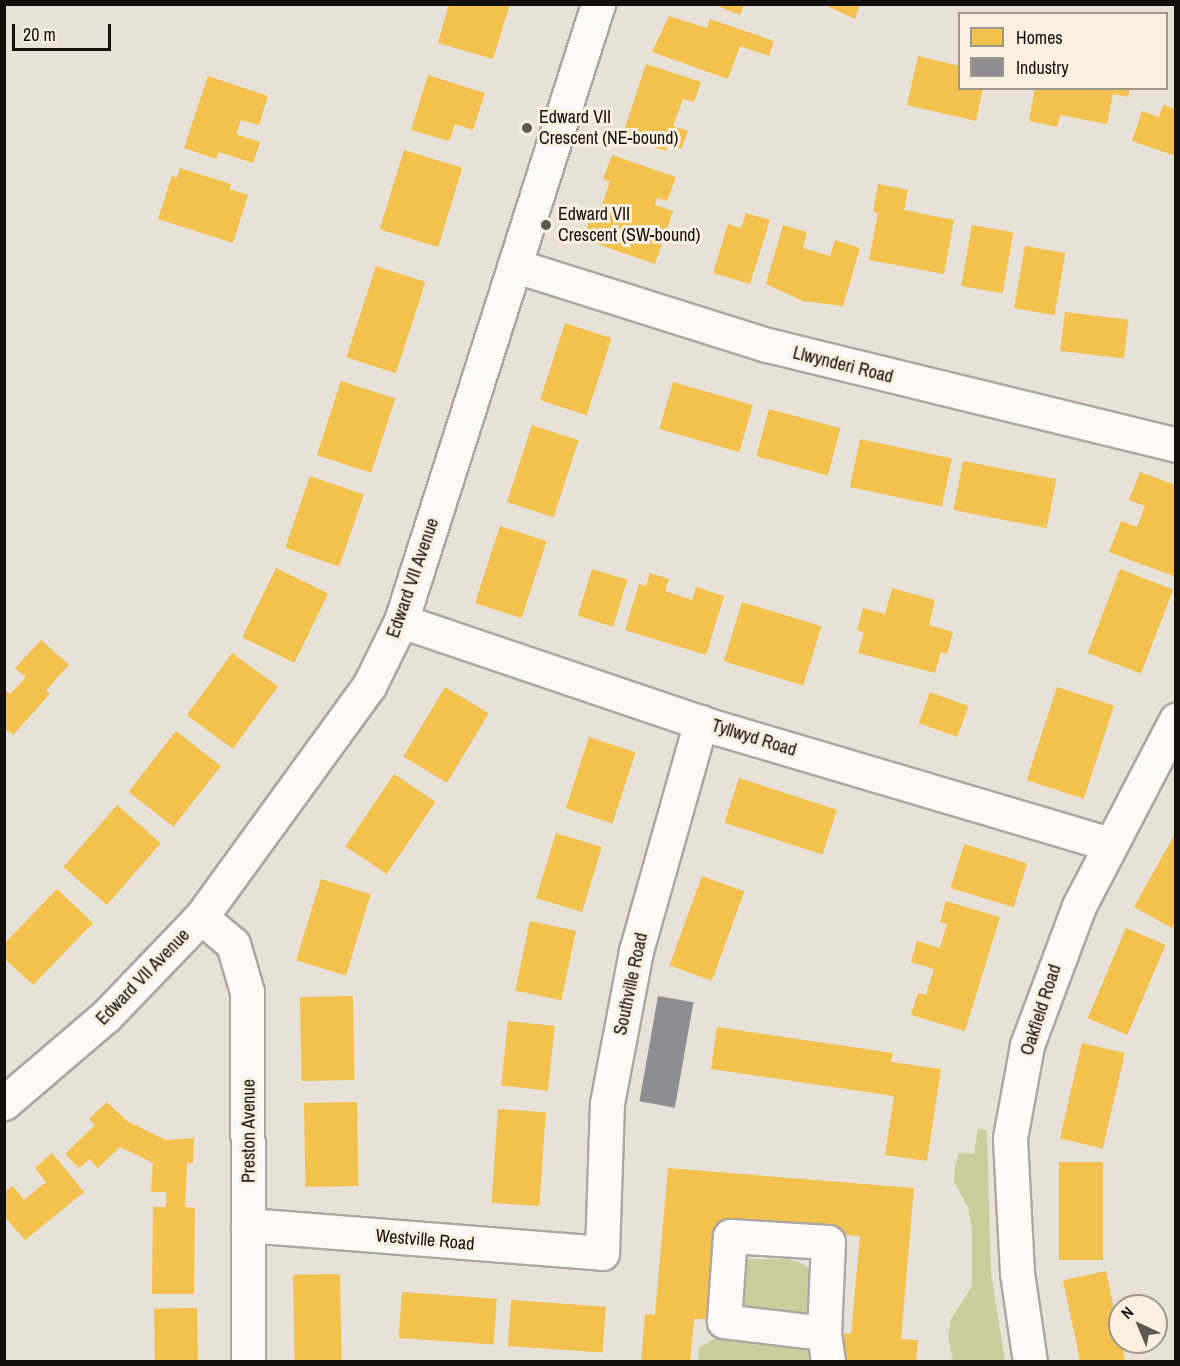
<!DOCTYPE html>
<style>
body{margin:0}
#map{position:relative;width:1180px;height:1366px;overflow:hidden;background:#e8e1d8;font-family:"Archivo Narrow",sans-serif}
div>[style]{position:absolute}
.green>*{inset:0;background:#cbcd9d}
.homes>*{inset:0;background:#f2c14e;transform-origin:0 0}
.industry>*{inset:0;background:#8d8d92;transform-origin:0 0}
.roads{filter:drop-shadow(2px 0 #aca7a0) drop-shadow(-2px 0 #aca7a0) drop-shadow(0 2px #aca7a0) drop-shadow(0 -2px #aca7a0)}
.minor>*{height:33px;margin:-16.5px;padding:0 16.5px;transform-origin:16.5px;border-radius:16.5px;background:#fcfaf9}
.dots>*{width:16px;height:16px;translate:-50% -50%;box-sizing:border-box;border:3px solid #fbf0e0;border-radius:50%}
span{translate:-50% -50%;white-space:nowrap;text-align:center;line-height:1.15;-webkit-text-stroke:6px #fbf0e0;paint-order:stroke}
.poi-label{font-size:18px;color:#130f0a}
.left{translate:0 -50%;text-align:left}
.street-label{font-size:18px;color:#130f0a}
.frame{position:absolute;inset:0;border:6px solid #130f0a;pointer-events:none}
.legend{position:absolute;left:958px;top:12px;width:210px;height:78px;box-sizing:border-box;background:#fbf0e0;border:2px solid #9e968a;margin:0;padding:8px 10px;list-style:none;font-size:18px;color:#130f0a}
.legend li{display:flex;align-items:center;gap:12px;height:30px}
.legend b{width:30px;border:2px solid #9e968a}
.north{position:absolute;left:1108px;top:1294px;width:60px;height:60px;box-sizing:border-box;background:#fbf0e0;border:2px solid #9e968a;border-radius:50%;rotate:316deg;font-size:16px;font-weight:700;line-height:24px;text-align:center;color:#130f0a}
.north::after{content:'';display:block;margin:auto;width:21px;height:27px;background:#5e5852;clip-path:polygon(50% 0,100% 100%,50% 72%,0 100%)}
.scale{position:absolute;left:12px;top:24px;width:99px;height:27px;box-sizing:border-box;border:3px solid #130f0a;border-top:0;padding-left:8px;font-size:18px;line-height:21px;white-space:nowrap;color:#130f0a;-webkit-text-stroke:4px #fbf0e0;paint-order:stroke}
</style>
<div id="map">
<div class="green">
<div style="clip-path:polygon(978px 1129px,987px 1130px,991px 1273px,1005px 1361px,953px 1361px,948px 1335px,951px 1319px,972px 1286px,972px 1229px,968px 1208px,954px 1181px,955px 1167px,959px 1153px,974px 1154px)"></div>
<div style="clip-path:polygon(742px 1259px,789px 1259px,805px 1265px,810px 1270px,809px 1316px,740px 1315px)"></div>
<div style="clip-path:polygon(717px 1337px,792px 1341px,806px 1348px,810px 1361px,698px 1362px,699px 1348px)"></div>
</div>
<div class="homes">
<div style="clip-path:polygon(449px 4px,510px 4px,493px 59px,438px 43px)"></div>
<div style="clip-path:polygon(713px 4px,744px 4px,740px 15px)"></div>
<div style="clip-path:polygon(823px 4px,860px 4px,855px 19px)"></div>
<div style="clip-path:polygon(669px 16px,707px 28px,710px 19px,774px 41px,769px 56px,740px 46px,728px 79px,652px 52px)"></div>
<div style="clip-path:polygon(918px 56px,960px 66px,960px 88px,983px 88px,976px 121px,907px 105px)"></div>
<div style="clip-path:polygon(646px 64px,701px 82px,694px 102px,683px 99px,673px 126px,688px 131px,681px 149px,668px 145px,666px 151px,622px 137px)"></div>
<div style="clip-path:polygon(428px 75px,485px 93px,473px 130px,455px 124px,449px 141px,411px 130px)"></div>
<div style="clip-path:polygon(208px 76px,268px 96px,259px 125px,241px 120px,236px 134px,260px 142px,253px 163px,219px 152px,216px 159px,184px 148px)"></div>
<div style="clip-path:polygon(1035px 88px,1130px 88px,1128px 97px,1113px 94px,1107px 124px,1060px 115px,1057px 127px,1029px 121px)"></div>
<div style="clip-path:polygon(1163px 105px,1176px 109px,1176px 156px,1132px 141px,1142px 111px,1159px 117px)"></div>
<div style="left:404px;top:150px;width:61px;height:83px;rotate:17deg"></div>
<div style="clip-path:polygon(612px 155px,676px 177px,667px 201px,657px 198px,655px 205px,673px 211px,655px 264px,583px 239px,592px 213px,598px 215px,604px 199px,610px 181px,603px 179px)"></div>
<div style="clip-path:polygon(180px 168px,231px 184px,229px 189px,248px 195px,233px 243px,158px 219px,172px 176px,177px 178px)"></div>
<div style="clip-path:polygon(878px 184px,908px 190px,904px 210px,954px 220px,944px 274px,869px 260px,878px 213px,873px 212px)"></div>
<div style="clip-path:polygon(746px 213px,770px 220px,750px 284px,713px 273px,728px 224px,741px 228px)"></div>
<div style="clip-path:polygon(783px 225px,807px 232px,803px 248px,830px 256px,835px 240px,860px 248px,843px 306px,803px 301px,766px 284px)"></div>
<div style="left:972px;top:225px;width:42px;height:62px;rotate:10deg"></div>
<div style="left:1025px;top:246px;width:41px;height:63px;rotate:10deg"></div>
<div style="left:376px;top:266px;width:52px;height:96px;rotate:18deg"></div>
<div style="left:1065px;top:312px;width:64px;height:39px;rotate:7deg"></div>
<div style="left:565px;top:323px;width:49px;height:81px;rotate:18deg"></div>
<div style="left:341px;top:381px;width:57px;height:78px;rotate:18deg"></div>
<div style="left:673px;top:382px;width:83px;height:49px;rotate:16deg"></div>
<div style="left:769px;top:409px;width:74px;height:49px;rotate:15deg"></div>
<div style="left:532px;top:425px;width:49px;height:81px;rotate:18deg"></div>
<div style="left:860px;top:439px;width:94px;height:49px;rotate:12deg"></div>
<div style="left:963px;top:461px;width:95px;height:50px;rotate:11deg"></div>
<div style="clip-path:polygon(1140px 472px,1176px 485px,1176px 577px,1109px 552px,1121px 521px,1137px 527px,1145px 506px,1129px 500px)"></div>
<div style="left:310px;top:476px;width:57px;height:76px;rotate:19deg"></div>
<div style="left:500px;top:526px;width:49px;height:81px;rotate:18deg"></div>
<div style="left:276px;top:568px;width:58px;height:77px;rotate:26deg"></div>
<div style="left:592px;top:569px;width:37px;height:49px;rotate:17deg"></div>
<div style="left:1120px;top:569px;width:57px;height:90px;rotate:21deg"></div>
<div style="clip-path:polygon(650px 573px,669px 579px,665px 591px,692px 600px,696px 587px,724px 596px,706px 655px,625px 630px,639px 584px,646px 586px)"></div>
<div style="clip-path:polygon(892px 588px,935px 600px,929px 625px,953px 632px,947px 654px,941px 652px,935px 673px,858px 653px,864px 632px,857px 630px,863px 608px,885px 614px)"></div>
<div style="left:742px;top:602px;width:83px;height:62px;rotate:17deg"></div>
<div style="clip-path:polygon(41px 640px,69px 665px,46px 690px,50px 694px,13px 735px,4px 728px,4px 689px,10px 694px,26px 677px,15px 668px)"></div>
<div style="left:232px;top:653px;width:57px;height:77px;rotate:36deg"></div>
<div style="left:445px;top:687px;width:51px;height:81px;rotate:31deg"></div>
<div style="left:1057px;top:687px;width:60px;height:98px;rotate:18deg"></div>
<div style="left:930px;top:692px;width:41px;height:33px;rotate:20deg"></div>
<div style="left:176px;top:731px;width:57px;height:77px;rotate:38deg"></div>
<div style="left:589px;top:737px;width:49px;height:75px;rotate:18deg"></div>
<div style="left:394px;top:774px;width:50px;height:87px;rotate:34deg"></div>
<div style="left:739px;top:778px;width:103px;height:47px;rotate:18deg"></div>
<div style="left:117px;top:805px;width:58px;height:82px;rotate:41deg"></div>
<div style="clip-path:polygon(1176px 832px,1176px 923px,1172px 928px,1134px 907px)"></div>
<div style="left:556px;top:833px;width:48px;height:68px;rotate:17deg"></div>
<div style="left:964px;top:844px;width:66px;height:46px;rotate:17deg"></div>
<div style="left:702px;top:876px;width:45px;height:95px;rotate:20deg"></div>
<div style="left:321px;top:879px;width:52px;height:85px;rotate:17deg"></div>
<div style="clip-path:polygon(57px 889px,93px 923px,33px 985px,4px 958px,4px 944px)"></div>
<div style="clip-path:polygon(946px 901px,1000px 917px,965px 1031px,911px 1015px,918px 993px,926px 995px,934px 969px,911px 962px,917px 941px,940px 948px,947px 924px,940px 922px)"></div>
<div style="left:530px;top:921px;width:47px;height:71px;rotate:12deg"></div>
<div style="left:1126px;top:928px;width:43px;height:98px;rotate:23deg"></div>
<div style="left:353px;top:996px;width:84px;height:53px;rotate:89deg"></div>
<div style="left:508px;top:1021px;width:47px;height:65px;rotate:6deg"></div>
<div style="clip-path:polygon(717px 1027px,893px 1053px,891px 1062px,941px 1069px,927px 1161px,885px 1155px,894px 1096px,711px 1069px)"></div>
<div style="left:1082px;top:1043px;width:44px;height:98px;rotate:13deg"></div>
<div style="clip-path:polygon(107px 1102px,127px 1121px,166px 1140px,194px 1138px,193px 1163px,187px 1163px,185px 1207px,195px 1208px,194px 1294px,152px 1294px,153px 1207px,166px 1207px,166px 1192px,151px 1192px,153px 1163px,120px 1147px,98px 1168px,89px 1159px,79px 1168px,65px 1154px,95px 1125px,89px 1119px)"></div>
<div style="left:357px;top:1102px;width:84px;height:53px;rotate:89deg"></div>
<div style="left:498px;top:1109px;width:48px;height:94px;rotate:4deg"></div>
<div style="clip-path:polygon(52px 1153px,84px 1192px,25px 1240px,4px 1216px,4px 1192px,13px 1186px,24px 1200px,46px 1182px,35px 1168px)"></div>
<div style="left:1059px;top:1162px;width:44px;height:98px"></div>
<div style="clip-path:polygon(668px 1168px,914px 1188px,901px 1339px,918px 1340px,916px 1362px,842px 1362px,844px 1333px,851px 1334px,860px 1236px,715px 1224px,707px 1319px,694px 1319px,690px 1362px,641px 1362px,645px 1314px,655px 1315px)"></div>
<div style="left:1106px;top:1271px;width:93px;height:44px;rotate:78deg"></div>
<div style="left:340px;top:1274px;width:88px;height:47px;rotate:89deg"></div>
<div style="left:402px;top:1292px;width:95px;height:46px;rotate:4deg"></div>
<div style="left:511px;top:1300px;width:95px;height:46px;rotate:4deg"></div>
<div style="left:197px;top:1308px;width:54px;height:43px;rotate:89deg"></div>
</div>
<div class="industry">
<div style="left:658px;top:996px;width:36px;height:107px;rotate:10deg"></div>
</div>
<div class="roads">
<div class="minor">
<div style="left:516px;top:266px;width:263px;rotate:17.5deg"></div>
<div style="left:767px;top:345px;width:421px;rotate:13.7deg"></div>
<div style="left:401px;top:621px;width:335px;rotate:18.7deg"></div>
<div style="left:718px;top:728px;width:409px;rotate:16.5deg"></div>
<div style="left:201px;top:917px;width:42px;rotate:40.2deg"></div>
<div style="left:233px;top:944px;width:50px;rotate:73.7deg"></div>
<div style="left:247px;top:992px;width:370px;rotate:89.8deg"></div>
<div style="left:4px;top:1103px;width:134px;rotate:-40.5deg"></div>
<div style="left:106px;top:1016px;width:137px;rotate:-46.2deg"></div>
<div style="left:201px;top:917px;width:286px;rotate:-54deg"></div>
<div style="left:369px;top:686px;width:72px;rotate:-63.8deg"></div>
<div style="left:401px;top:621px;width:648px;rotate:-72.29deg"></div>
<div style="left:248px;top:1225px;width:355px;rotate:4.5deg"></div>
<div style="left:602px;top:1253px;width:150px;rotate:-88.1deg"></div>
<div style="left:607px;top:1103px;width:155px;rotate:-79.2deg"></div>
<div style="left:636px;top:951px;width:238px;rotate:-74.2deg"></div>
<div style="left:824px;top:1333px;width:101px;rotate:-173.2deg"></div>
<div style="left:724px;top:1321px;width:85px;rotate:-86deg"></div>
<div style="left:730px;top:1236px;width:98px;rotate:3.5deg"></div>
<div style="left:828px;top:1242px;width:91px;rotate:92.5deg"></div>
<div style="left:824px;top:1333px;width:29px;rotate:82deg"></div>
<div style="left:1030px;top:1362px;width:90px;rotate:-98.3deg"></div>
<div style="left:1017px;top:1273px;width:135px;rotate:-93deg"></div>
<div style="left:1010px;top:1138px;width:95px;rotate:-79.6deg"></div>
<div style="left:1027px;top:1045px;width:148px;rotate:-69.5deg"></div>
<div style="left:1079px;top:906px;width:210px;rotate:-62.5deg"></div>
</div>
</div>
<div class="dots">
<div style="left:527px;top:128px;background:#5e5852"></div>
<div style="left:546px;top:225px;background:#5e5852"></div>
</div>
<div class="poi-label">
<span class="left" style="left:539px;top:128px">Edward VII<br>Crescent (NE-bound)</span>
<span class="left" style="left:558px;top:225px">Edward VII<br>Crescent (SW-bound)</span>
</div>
<div class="street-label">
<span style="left:843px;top:365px;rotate:14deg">Llwynderi Road</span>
<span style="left:413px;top:578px;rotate:-71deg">Edward VII Avenue</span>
<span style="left:754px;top:738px;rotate:17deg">Tyllwyd Road</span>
<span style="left:143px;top:977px;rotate:-46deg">Edward VII Avenue</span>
<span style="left:631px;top:984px;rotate:-78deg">Southville Road</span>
<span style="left:1041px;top:1010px;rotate:-72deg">Oakfield Road</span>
<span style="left:249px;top:1131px;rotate:-90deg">Preston Avenue</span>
<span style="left:425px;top:1240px;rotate:5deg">Westville Road</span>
</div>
<div class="frame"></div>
<ul class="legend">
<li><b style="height:16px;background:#f2c14e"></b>Homes</li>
<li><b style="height:16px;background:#8d8d92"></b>Industry</li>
</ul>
<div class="north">N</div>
<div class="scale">20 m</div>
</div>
